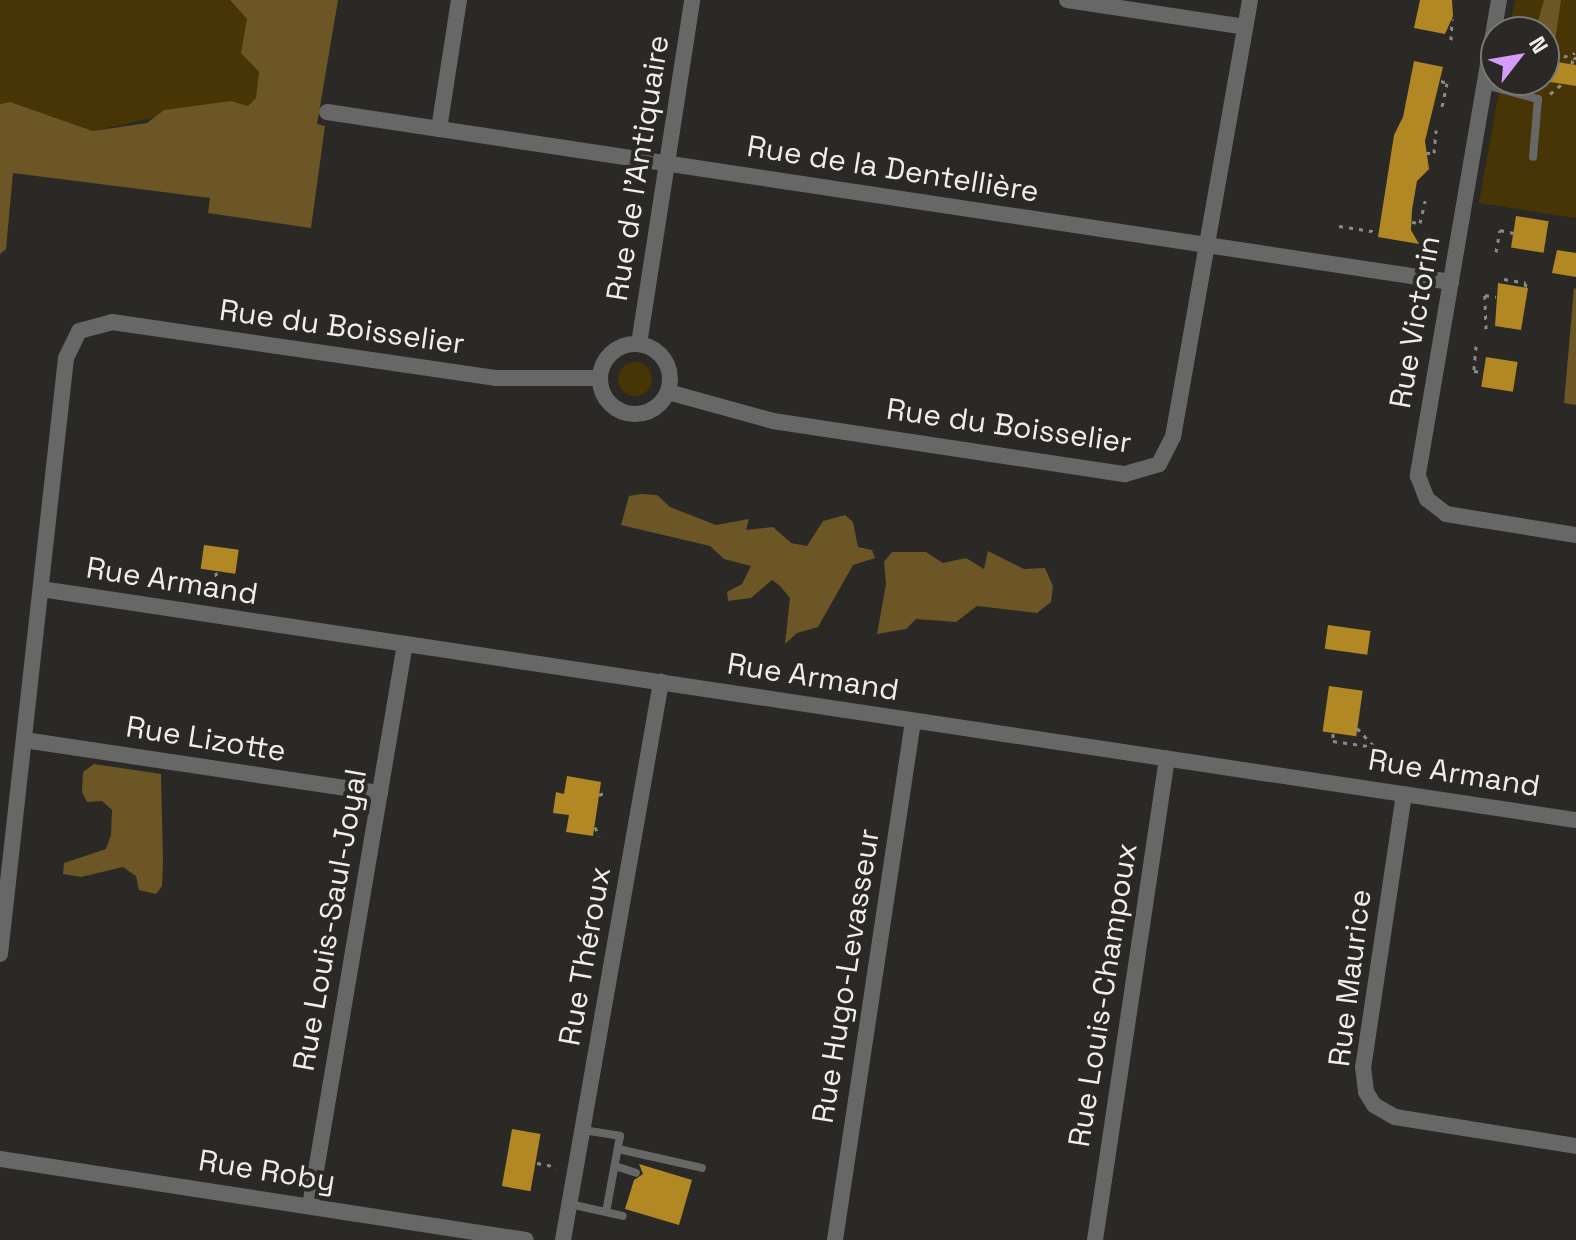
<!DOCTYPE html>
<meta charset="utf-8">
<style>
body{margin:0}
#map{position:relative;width:1576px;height:1240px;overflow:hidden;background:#2a2925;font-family:"Space Grotesk",sans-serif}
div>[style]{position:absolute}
.green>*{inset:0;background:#483506}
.round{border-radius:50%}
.forest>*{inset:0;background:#6c5625}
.building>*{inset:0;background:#b18823;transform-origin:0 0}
.path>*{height:3px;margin-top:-1.5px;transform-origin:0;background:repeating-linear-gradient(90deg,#8b8a87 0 4px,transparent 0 10px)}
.lane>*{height:8px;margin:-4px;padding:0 4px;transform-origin:4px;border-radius:4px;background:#686768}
.street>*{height:16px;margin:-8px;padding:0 8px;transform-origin:8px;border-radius:8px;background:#686768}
.street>.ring{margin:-8px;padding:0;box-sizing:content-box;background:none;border:16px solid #686768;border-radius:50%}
span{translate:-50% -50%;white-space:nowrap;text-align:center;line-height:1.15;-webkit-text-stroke:8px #2a2925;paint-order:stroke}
.street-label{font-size:30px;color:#efeeec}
.north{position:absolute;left:1480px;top:16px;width:80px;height:80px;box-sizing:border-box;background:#2a2925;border:2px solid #797875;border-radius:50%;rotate:59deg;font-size:22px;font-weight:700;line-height:32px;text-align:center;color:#efeeec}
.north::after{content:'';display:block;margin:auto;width:28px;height:36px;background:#d59cfb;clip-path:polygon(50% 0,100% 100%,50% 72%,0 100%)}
</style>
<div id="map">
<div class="green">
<div style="clip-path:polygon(0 0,230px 0,247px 19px,242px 53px,259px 72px,256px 98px,248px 106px,231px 101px,93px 131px,10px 102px,0 104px)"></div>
<div style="clip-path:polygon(1515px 0,1576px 0,1576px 218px,1479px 203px,1501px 80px,1544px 80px,1544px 32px,1509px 32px)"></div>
<div class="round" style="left:618px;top:362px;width:34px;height:34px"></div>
</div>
<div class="forest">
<div style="clip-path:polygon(230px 0,338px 0,317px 124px,325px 126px,311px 228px,208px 213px,210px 198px,13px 173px,6px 249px,0 254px,0 104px,10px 102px,93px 131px,147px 123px,164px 110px,231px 101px,248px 106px,256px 98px,259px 72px,241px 53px,247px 19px)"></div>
<div style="clip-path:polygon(1544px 0,1561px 0,1554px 48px,1537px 25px)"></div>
<div style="clip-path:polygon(1574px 288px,1576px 289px,1576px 405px,1564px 403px)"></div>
<div style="clip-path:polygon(641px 494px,657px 495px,670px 507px,716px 525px,749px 519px,746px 530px,773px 527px,791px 543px,807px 546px,823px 521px,845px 515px,853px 522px,858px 547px,872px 550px,875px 558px,853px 565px,818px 627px,797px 633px,785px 644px,790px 598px,780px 586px,772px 580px,751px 598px,728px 601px,727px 592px,742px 584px,751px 566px,724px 559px,710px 546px,621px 525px,629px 496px)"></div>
<div style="clip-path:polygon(988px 551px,1024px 569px,1045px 568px,1053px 586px,1051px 602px,1037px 613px,977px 606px,956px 622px,916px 619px,906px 629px,877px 634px,886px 584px,884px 562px,892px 552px,926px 552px,943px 563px,966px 558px,984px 569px)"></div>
<div style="clip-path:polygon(94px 764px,161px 774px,163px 861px,162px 886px,156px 894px,139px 890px,136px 876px,123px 867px,81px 877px,63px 874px,64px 863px,106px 849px,111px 835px,112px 810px,102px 801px,87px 802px,82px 792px,83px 772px)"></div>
</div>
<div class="building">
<div style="clip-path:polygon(1420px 0,1452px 0,1453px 16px,1445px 34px,1414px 28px)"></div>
<div style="clip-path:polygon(1544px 60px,1576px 65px,1576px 86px,1544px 81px)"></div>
<div style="clip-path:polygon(1414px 61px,1443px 67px,1425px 141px,1429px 169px,1417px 181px,1412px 210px,1411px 230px,1419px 244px,1378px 237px,1394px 135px,1403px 117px)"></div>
<div style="left:1516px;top:216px;width:33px;height:32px;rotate:9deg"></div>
<div style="clip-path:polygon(1557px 250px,1576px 253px,1576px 277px,1552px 273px)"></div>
<div style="clip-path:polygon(1498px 283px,1528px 288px,1521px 330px,1495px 326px)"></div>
<div style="left:1486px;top:357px;width:32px;height:30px;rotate:9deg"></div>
<div style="left:204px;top:545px;width:35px;height:24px;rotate:8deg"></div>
<div style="left:1328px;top:625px;width:43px;height:24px;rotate:8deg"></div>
<div style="left:1329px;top:686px;width:34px;height:46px;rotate:8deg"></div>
<div style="clip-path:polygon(567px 776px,601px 782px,593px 836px,566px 832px,569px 815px,553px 813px,556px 792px,564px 794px)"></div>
<div style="left:512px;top:1129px;width:29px;height:58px;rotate:10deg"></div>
<div style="clip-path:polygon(639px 1164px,692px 1180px,679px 1225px,625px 1209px,634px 1180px,643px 1174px)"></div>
</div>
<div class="path">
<div style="left:1451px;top:40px;width:21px;rotate:-87deg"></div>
<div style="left:1544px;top:52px;width:33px;rotate:11deg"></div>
<div style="left:1572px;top:64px;width:12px;rotate:-81deg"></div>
<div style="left:1441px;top:81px;width:6px;rotate:18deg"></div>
<div style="left:1447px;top:83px;width:24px;rotate:102deg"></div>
<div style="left:1550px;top:94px;width:16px;rotate:-40deg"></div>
<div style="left:1426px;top:153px;width:8px"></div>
<div style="left:1434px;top:153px;width:23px;rotate:-85deg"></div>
<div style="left:1412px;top:222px;width:8px;rotate:7deg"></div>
<div style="left:1420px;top:223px;width:23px;rotate:-77deg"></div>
<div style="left:1339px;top:226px;width:40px;rotate:8.5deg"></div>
<div style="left:1496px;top:252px;width:22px;rotate:-80deg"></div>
<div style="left:1500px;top:230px;width:14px;rotate:12deg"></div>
<div style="left:1504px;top:279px;width:22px;rotate:10deg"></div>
<div style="left:1526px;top:283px;width:5px;rotate:101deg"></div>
<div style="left:1486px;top:329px;width:34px;rotate:-92deg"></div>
<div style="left:1485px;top:295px;width:11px;rotate:10deg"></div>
<div style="left:1476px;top:346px;width:25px;rotate:95deg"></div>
<div style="left:1474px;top:371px;width:9px;rotate:6deg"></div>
<div style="left:216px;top:572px;width:13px;rotate:86deg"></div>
<div style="left:217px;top:585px;width:12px;rotate:9deg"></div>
<div style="left:1357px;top:728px;width:26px;rotate:47deg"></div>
<div style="left:1375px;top:747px;width:9px;rotate:6deg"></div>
<div style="left:1333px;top:733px;width:8px;rotate:90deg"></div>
<div style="left:1333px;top:741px;width:42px;rotate:8.1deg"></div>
<div style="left:599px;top:795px;width:5px;rotate:-22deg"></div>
<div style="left:595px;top:827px;width:10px;rotate:66deg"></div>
<div style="left:537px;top:1163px;width:20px;rotate:11deg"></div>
</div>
<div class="lane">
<div style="left:1485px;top:85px;width:55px;rotate:14.8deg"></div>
<div style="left:1538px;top:99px;width:58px;rotate:94.9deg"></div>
<div style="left:583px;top:1130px;width:37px;rotate:9deg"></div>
<div style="left:620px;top:1136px;width:77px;rotate:100.4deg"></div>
<div style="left:618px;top:1149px;width:86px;rotate:12.7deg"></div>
<div style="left:615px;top:1166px;width:22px;rotate:18deg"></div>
<div style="left:570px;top:1204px;width:54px;rotate:12.8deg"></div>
</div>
<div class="street">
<div style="left:1067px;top:0;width:180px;rotate:8.6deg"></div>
<div style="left:1499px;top:0;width:483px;rotate:99.7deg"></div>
<div style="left:1418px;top:476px;width:25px;rotate:69deg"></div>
<div style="left:1427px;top:499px;width:24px;rotate:38deg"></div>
<div style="left:1446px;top:514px;width:132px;rotate:9.2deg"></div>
<div style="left:327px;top:112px;width:1137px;rotate:8.6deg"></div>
<div style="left:439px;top:129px;width:131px;rotate:-81.2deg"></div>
<div style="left:639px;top:344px;width:348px;rotate:-81.2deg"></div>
<div class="ring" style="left:600px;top:344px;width:54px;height:54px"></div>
<div style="left:668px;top:392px;width:109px;rotate:15.4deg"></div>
<div style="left:773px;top:421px;width:356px;rotate:8.6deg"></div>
<div style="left:1125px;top:474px;width:35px;rotate:-16deg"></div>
<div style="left:1159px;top:464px;width:30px;rotate:-63deg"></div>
<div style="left:1173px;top:437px;width:444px;rotate:-80deg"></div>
<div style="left:41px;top:589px;width:1552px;rotate:8.56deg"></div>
<div style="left:24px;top:740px;width:360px;rotate:8.5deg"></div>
<div style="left:1404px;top:794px;width:276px;rotate:98.5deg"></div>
<div style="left:1363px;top:1067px;width:25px;rotate:83deg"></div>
<div style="left:1366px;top:1092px;width:15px;rotate:58deg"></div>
<div style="left:1374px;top:1105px;width:24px;rotate:30deg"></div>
<div style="left:1395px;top:1117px;width:183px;rotate:9.1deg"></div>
<div style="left:0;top:954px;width:600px;rotate:-83.68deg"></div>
<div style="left:66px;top:358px;width:30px;rotate:-64deg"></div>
<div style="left:79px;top:331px;width:34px;rotate:-15deg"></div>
<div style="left:112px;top:322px;width:387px;rotate:8.3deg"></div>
<div style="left:495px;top:378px;width:105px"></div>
<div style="left:0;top:1159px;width:532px;rotate:8.75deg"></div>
<div style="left:310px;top:1206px;width:570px;rotate:-80.41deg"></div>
<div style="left:563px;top:1240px;width:567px;rotate:-80.04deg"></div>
<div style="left:835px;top:1240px;width:525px;rotate:-81.45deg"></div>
<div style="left:1095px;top:1240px;width:487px;rotate:-81.5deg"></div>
</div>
<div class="street-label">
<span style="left:638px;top:168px;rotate:-81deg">Rue de l'Antiquaire</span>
<span style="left:893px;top:169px;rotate:9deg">Rue de la Dentellière</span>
<span style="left:1415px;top:322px;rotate:-80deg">Rue Victorin</span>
<span style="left:342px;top:327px;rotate:8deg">Rue du Boisselier</span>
<span style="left:1009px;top:426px;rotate:8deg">Rue du Boisselier</span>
<span style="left:172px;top:581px;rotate:9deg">Rue Armand</span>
<span style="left:813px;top:677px;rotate:9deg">Rue Armand</span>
<span style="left:206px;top:739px;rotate:9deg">Rue Lizotte</span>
<span style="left:1454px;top:773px;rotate:9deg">Rue Armand</span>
<span style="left:330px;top:920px;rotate:-80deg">Rue Louis-Saul-Joyal</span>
<span style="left:585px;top:956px;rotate:-80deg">Rue Théroux</span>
<span style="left:846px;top:976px;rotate:-81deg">Rue Hugo-Levasseur</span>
<span style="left:1350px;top:978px;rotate:-83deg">Rue Maurice</span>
<span style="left:1103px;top:995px;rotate:-81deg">Rue Louis-Champoux</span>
<span style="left:267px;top:1171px;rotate:9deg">Rue Roby</span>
</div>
<div class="north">N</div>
</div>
